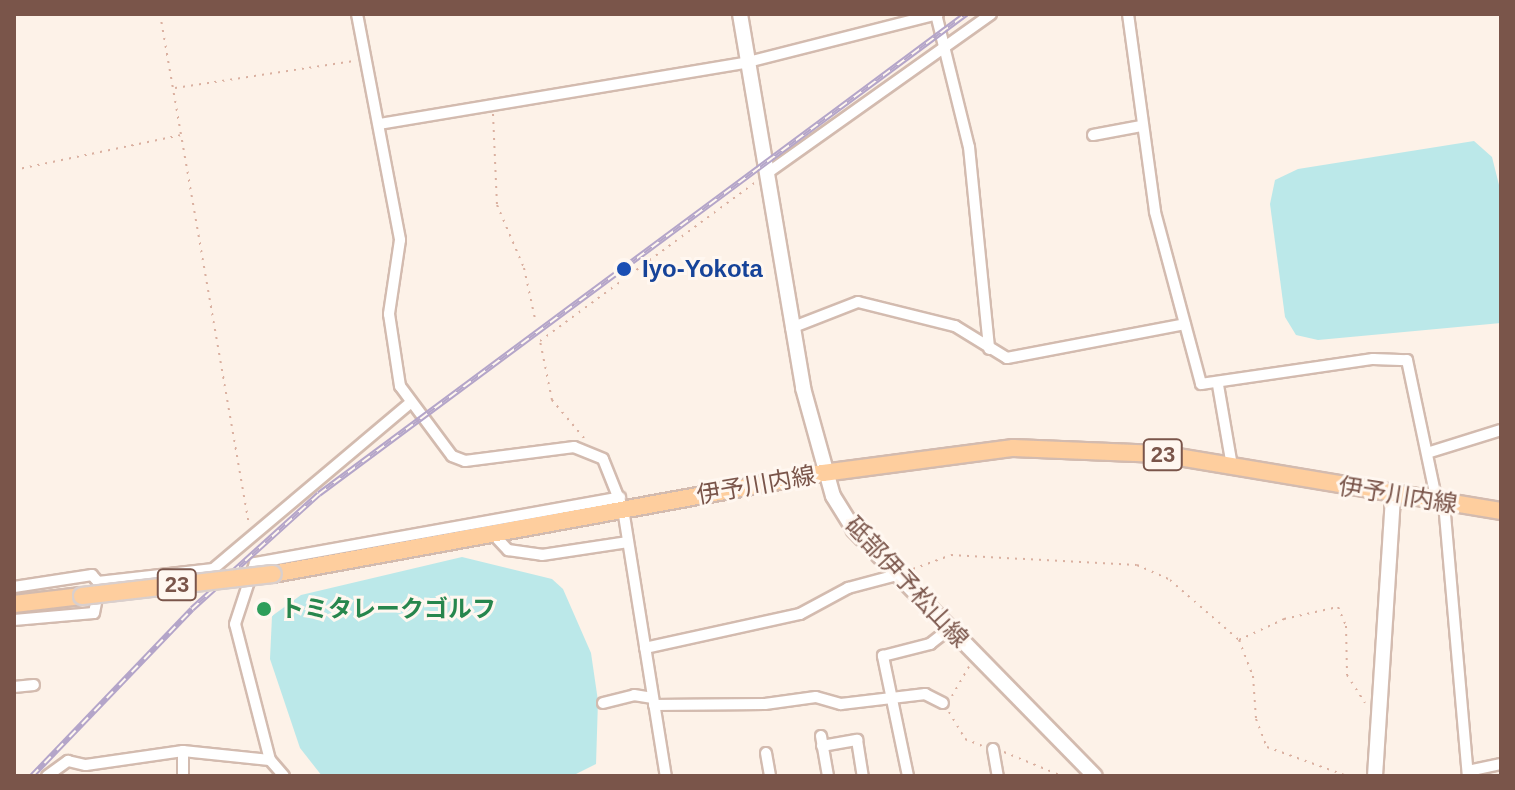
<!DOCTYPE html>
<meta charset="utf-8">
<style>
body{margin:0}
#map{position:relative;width:1515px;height:790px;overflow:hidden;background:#fdf2e8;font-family:Arial,"Noto Sans JP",sans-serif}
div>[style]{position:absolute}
.water>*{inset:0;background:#bbe8e9}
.path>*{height:2px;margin-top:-1px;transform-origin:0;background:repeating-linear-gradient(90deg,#dab0a0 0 2px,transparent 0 8px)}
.roads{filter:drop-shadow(2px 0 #d3bbaf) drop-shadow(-2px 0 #d3bbaf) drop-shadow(0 2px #d3bbaf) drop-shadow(0 -2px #d3bbaf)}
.street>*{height:10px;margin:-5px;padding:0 5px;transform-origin:5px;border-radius:5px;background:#fff}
.secondary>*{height:14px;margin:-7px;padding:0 7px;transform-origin:7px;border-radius:7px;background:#fff}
.primary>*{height:16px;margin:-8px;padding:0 8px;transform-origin:8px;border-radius:8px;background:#fece9e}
.rail>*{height:6px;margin-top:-3px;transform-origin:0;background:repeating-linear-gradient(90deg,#fff7f0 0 9px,#b4a5c9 0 18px);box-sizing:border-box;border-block:2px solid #b4a5c9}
.bridges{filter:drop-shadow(2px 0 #dacfcc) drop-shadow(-2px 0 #dacfcc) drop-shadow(0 2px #dacfcc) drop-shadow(0 -2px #dacfcc)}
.primary-bridge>*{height:16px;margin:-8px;padding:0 8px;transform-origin:8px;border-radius:8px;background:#fece9e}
.dots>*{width:22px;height:22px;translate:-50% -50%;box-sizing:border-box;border:4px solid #fff7f0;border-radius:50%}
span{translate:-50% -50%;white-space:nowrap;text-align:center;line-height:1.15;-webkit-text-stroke:6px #fff7f0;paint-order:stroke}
.shield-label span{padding:2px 6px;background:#fff7f0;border:2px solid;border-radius:6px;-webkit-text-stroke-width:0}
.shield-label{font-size:22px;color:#7a554a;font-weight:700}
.transit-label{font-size:24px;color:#164399;font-weight:700}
.left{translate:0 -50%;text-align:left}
.street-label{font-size:24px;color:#7a554a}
.leisure-label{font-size:24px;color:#27864d;font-weight:700}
.frame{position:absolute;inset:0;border:16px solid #7a554a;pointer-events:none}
</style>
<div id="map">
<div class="water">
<div style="clip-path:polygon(1474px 141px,1492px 157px,1501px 193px,1501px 323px,1318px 340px,1296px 335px,1285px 317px,1270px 204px,1275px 180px,1298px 169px)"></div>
<div style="clip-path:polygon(462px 557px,552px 579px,563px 589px,591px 653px,598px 701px,596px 764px,572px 776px,322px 776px,300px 748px,270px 659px,272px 616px,301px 595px)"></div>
</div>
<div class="path">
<div style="left:160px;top:14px;width:519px;rotate:80.12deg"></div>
<div style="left:175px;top:88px;width:181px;rotate:-8.6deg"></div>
<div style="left:493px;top:114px;width:91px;rotate:87.5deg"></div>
<div style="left:497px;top:205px;width:69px;rotate:66.8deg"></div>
<div style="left:524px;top:268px;width:52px;rotate:77.8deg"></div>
<div style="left:14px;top:170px;width:171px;rotate:-11.8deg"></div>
<div style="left:584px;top:438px;width:50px;rotate:-130.1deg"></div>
<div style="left:552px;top:400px;width:60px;rotate:-101.5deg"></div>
<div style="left:540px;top:341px;width:268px;rotate:-36.4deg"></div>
<div style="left:913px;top:569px;width:40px;rotate:-20.2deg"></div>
<div style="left:951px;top:555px;width:186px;rotate:3.1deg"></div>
<div style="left:1137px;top:565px;width:36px;rotate:24deg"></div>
<div style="left:1170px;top:580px;width:91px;rotate:41deg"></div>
<div style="left:1239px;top:640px;width:50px;rotate:-25deg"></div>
<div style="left:1284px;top:619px;width:55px;rotate:-12.5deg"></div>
<div style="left:1338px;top:607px;width:21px;rotate:67deg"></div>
<div style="left:1346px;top:626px;width:49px;rotate:88.8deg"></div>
<div style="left:1347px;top:675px;width:33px;rotate:57deg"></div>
<div style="left:1239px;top:640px;width:39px;rotate:69deg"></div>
<div style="left:1253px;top:676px;width:43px;rotate:86deg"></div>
<div style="left:1256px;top:719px;width:30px;rotate:69deg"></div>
<div style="left:1267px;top:747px;width:85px;rotate:19.9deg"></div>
<div style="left:952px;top:696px;width:34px;rotate:-60deg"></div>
<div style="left:949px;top:712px;width:31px;rotate:59deg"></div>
<div style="left:965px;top:739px;width:18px;rotate:22deg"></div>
<div style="left:1004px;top:752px;width:63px;rotate:22.5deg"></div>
</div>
<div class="roads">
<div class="street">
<div style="left:357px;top:14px;width:230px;rotate:79.2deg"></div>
<div style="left:400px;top:240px;width:75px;rotate:98.5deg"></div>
<div style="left:389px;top:314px;width:73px;rotate:81.3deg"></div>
<div style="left:400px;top:386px;width:87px;rotate:53.4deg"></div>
<div style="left:452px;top:456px;width:14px;rotate:21deg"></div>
<div style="left:465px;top:461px;width:110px;rotate:-7.3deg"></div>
<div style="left:574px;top:447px;width:31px;rotate:22deg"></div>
<div style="left:603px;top:459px;width:54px;rotate:68.2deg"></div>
<div style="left:623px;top:509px;width:270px;rotate:80.9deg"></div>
<div style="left:936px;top:14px;width:137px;rotate:76.1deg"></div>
<div style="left:969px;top:147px;width:203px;rotate:84.3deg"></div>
<div style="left:1128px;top:14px;width:200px;rotate:82.2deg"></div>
<div style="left:1155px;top:212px;width:178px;rotate:75deg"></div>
<div style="left:1201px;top:384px;width:174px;rotate:-8.3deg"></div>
<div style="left:1373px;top:359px;width:34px;rotate:2deg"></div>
<div style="left:1407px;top:360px;width:145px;rotate:78.1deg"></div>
<div style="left:379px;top:124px;width:374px;rotate:-9.5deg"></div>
<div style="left:748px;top:62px;width:196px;rotate:-14.2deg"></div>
<div style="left:1093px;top:135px;width:49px;rotate:-10.6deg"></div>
<div style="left:766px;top:174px;width:276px;rotate:-35.4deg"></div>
<div style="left:791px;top:328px;width:72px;rotate:-21.2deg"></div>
<div style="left:858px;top:302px;width:100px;rotate:13.9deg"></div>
<div style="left:955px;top:326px;width:61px;rotate:31.6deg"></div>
<div style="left:1007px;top:358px;width:181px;rotate:-10.8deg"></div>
<div style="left:1218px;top:385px;width:82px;rotate:80.2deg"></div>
<div style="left:1427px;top:453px;width:77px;rotate:-17.3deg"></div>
<div style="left:1444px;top:503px;width:274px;rotate:85deg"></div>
<div style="left:494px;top:535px;width:21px;rotate:47deg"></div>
<div style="left:508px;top:550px;width:34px;rotate:8deg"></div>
<div style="left:542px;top:555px;width:87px;rotate:-8.6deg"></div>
<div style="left:14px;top:587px;width:79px;rotate:-8.7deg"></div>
<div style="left:92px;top:575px;width:9px;rotate:49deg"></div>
<div style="left:98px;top:582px;width:116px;rotate:-6.4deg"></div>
<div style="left:213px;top:569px;width:256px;rotate:-40.1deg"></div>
<div style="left:14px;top:620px;width:80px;rotate:-5deg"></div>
<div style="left:94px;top:613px;width:21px;rotate:-79deg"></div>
<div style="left:645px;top:648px;width:159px;rotate:-12.4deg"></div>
<div style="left:800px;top:614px;width:55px;rotate:-28.4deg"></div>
<div style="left:848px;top:588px;width:51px;rotate:-14.9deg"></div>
<div style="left:14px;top:687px;width:20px;rotate:-6deg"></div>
<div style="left:603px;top:703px;width:32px;rotate:-14deg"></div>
<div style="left:634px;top:695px;width:19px;rotate:9deg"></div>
<div style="left:654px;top:705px;width:111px;rotate:-0.5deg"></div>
<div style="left:765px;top:704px;width:51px;rotate:-7.8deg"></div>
<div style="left:816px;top:697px;width:26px;rotate:16deg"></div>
<div style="left:841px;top:704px;width:85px;rotate:-6.8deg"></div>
<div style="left:925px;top:694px;width:20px;rotate:27deg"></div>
<div style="left:821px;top:736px;width:41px;rotate:80.1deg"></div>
<div style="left:822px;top:746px;width:36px;rotate:-10deg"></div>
<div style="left:857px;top:740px;width:36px;rotate:81deg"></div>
<div style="left:993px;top:749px;width:27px;rotate:80deg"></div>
<div style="left:183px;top:751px;width:25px;rotate:90deg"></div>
<div style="left:766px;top:753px;width:23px;rotate:80deg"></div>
<div style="left:1468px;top:771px;width:34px;rotate:-12deg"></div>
<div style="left:47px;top:776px;width:26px;rotate:-36deg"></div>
<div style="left:68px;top:761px;width:18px;rotate:13deg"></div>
<div style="left:86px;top:765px;width:98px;rotate:-8.2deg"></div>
<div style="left:183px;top:751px;width:87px;rotate:5.9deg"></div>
<div style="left:284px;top:776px;width:21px;rotate:-131deg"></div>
<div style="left:270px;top:760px;width:140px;rotate:-104.4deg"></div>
<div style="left:235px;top:624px;width:64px;rotate:-71.8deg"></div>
<div style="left:255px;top:563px;width:371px;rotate:-10.2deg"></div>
<div style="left:908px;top:776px;width:123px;rotate:-101.8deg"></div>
<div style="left:883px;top:656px;width:49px;rotate:-14.3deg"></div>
<div style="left:930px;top:644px;width:24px;rotate:-38deg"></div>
</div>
<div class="secondary">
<div style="left:740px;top:14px;width:379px;rotate:80.4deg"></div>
<div style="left:803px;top:388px;width:112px;rotate:74.5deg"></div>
<div style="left:833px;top:496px;width:40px;rotate:58deg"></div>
<div style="left:854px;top:530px;width:344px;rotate:45.6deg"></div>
<div style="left:1375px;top:776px;width:282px;rotate:-86.3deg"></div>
</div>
<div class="primary">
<div style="left:273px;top:574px;width:559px;rotate:-10.41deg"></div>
<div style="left:823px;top:473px;width:192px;rotate:-7.5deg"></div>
<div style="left:1013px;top:448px;width:147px;rotate:2.3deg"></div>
<div style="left:1160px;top:454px;width:346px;rotate:9.5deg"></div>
<div style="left:14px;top:604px;width:68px;rotate:-6.7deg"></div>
</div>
</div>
<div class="rail">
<div style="left:32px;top:776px;width:231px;rotate:-46.2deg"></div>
<div style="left:192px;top:609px;width:171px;rotate:-42.2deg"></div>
<div style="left:319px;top:494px;width:806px;rotate:-36.57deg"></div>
</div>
<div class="bridges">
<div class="primary-bridge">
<div style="left:82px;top:596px;width:192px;rotate:-6.6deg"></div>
</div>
</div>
<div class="dots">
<div style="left:624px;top:269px;background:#1a4fb4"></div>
<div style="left:264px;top:609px;background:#2e9e5b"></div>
</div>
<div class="shield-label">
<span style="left:1163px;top:455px">23</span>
<span style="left:177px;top:585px">23</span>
</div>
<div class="transit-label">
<span class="left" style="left:642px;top:269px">Iyo-Yokota</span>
</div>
<div class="street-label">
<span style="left:756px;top:485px;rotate:-10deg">伊予川内線</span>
<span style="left:1398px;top:495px;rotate:9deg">伊予川内線</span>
<span style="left:907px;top:582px;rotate:47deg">砥部伊予松山線</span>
</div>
<div class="leisure-label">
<span class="left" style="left:280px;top:609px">トミタレークゴルフ</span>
</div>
<div class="frame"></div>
</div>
